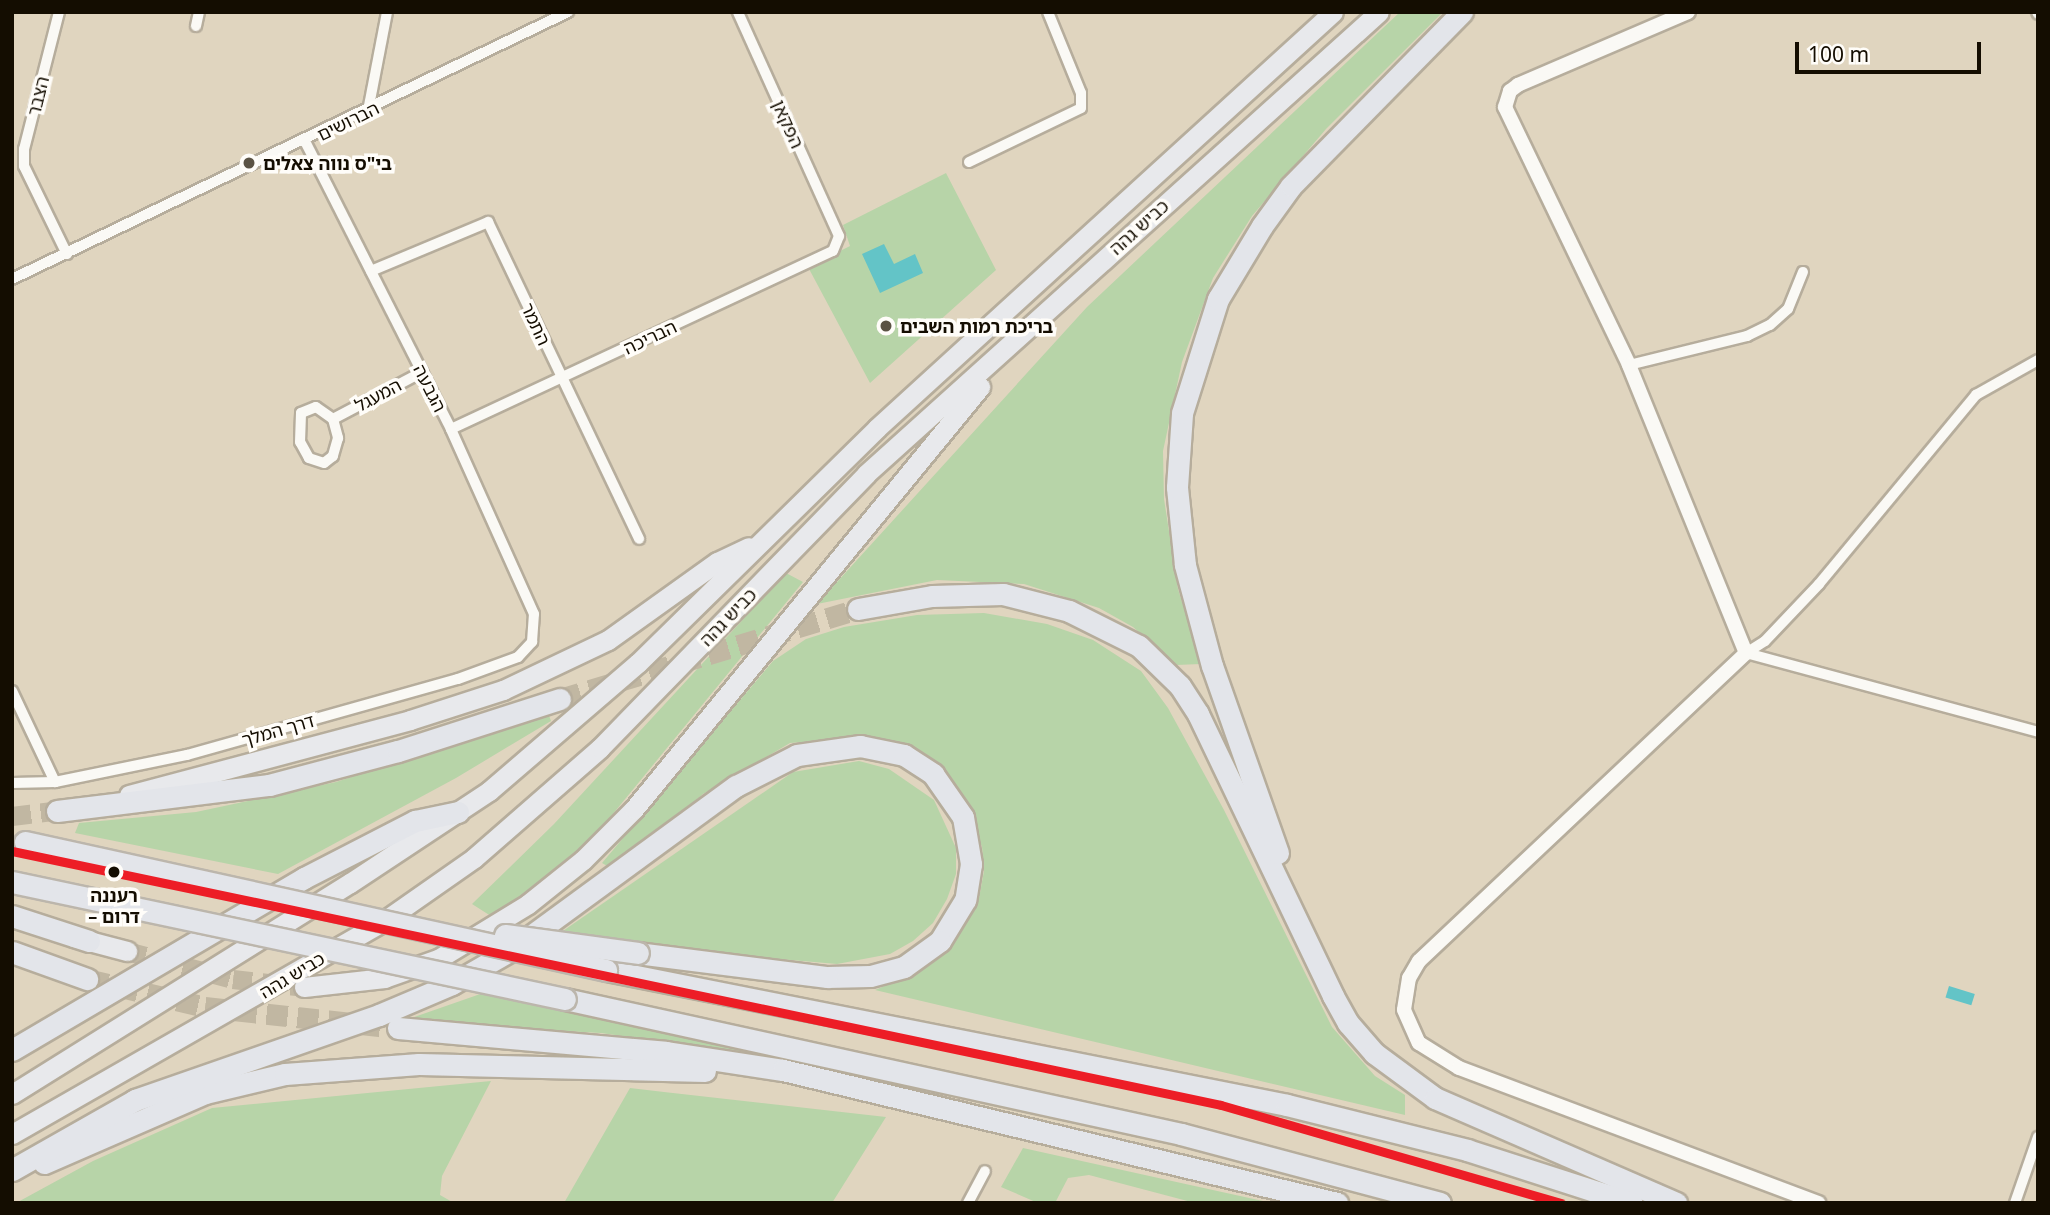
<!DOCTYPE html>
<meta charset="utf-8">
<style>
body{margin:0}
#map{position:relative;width:2050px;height:1215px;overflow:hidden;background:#e0d5bf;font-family:"Noto Sans","Noto Sans Hebrew",sans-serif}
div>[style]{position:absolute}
.green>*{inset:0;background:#b7d4a8}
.water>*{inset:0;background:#63c4c7;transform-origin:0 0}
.trunk-tunnel>*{height:19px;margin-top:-9.5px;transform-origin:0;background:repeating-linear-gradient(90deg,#c1b7a2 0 19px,transparent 0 29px)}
.motorway-tunnel>*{height:21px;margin-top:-10.5px;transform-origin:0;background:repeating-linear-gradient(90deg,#c1b7a2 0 21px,transparent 0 31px)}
.roads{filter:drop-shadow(2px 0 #b6ad9c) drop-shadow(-2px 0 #b6ad9c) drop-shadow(0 2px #b6ad9c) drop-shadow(0 -2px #b6ad9c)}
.minor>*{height:10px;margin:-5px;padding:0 5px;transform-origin:5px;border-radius:5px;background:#faf9f5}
.tertiary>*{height:14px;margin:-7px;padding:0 7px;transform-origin:7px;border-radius:7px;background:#faf9f5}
.trunk>*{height:19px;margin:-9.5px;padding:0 9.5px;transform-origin:9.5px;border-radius:9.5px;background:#e8e9ec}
.motorway>*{height:21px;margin:-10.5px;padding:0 10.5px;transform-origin:10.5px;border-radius:10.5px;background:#e3e5ea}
.bridges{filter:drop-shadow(2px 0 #bcb6ac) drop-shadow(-2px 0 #bcb6ac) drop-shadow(0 2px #bcb6ac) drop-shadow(0 -2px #bcb6ac)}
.motorway-bridge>*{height:21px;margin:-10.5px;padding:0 10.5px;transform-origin:10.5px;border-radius:10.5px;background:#e3e5ea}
.rail-1>*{height:9px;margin:-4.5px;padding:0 4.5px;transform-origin:4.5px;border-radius:4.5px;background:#ed1d26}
.dots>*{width:19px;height:19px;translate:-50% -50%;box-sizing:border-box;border:4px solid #fffdf9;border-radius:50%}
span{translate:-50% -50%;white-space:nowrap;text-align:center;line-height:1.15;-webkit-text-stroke:7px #fffdf9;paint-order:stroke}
.street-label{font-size:18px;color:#140d01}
.poi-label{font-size:18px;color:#140d01;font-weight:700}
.left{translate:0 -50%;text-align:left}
.stop-label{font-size:18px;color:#140d01;font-weight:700}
.frame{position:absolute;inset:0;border:14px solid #140d01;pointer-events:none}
.scale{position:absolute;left:1795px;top:42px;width:186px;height:32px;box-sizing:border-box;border:4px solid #140d01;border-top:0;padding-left:9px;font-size:21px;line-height:24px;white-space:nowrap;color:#140d01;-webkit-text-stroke:5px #fffdf9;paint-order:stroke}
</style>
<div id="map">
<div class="green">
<div style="clip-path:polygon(1400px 12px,1443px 12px,1326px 129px,1252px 216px,1213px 278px,1182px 362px,1163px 451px,1164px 499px,1178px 589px,1201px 664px,1176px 665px,1133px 627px,1099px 608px,1024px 584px,937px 580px,817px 604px,1087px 307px)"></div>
<div style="clip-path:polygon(946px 173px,996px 270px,870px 383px,808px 267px,850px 246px,843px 225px)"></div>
<div style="clip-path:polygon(786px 573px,803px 582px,603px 826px,561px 868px,494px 918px,472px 904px,554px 824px)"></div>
<div style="clip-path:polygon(984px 613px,1047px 624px,1093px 640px,1141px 671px,1168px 708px,1224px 810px,1332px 1027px,1375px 1076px,1405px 1095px,1405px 1115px,875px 990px,915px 973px,943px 952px,964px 927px,979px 898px,984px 871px,982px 847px,962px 795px,943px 771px,853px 738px,790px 743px,703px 794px,616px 871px,602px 863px,773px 661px,806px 639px,844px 627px,917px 615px)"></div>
<div style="clip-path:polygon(548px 713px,551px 721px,456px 778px,278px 874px,75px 833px,79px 823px,196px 812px,336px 782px)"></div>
<div style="clip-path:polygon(859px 761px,889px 769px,934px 800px,956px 848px,956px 874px,947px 899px,933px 923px,913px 941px,890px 954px,837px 964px,678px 950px,560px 933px,793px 772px)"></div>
<div style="clip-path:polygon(486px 992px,612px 1018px,777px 1058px,601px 1033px,400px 1022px)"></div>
<div style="clip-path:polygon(491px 1081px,442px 1176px,440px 1195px,454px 1203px,16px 1203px,93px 1161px,212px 1108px)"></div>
<div style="clip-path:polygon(630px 1088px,664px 1092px,886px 1117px,832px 1203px,564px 1203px)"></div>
<div style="clip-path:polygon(1023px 1148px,1181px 1183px,1272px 1203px,1195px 1203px,1089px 1175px,1068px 1178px,1055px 1203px,1038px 1203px,1001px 1187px)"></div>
</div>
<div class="water">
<div style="clip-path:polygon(884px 244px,894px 264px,915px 254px,923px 273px,880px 293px,862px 254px)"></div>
<div style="left:1949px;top:986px;width:27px;height:12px;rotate:17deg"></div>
</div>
<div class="trunk-tunnel">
<div style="left:12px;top:816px;width:41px;rotate:-7deg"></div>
<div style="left:127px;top:951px;width:110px;rotate:14.8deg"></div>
<div style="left:233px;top:979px;width:71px;rotate:6.4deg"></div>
</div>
<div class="motorway-tunnel">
<div style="left:560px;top:699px;width:311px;rotate:-16.8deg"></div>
<div style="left:87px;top:979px;width:121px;rotate:13.3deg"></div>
<div style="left:205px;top:1007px;width:194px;rotate:6.2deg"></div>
</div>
<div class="roads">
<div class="minor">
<div style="left:59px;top:12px;width:141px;rotate:104.3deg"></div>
<div style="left:24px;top:149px;width:17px;rotate:90deg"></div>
<div style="left:24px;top:166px;width:98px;rotate:64deg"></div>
<div style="left:2037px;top:12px;width:2px;rotate:63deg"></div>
<div style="left:196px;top:26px;width:14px;rotate:-78deg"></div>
<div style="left:368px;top:111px;width:101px;rotate:-79.1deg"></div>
<div style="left:969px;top:162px;width:124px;rotate:-25.7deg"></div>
<div style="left:1081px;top:108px;width:15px;rotate:-90deg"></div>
<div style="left:1081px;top:93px;width:87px;rotate:-112.2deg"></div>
<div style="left:371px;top:271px;width:127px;rotate:-22.7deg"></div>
<div style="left:488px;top:222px;width:351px;rotate:64.5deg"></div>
<div style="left:12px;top:279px;width:617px;rotate:-25.65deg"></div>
<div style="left:1629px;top:365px;width:122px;rotate:-13.8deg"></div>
<div style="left:1747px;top:336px;width:25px;rotate:-26deg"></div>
<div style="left:1770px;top:325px;width:24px;rotate:-42deg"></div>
<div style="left:1788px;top:309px;width:40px;rotate:-68deg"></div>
<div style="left:316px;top:407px;width:21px;rotate:35deg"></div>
<div style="left:333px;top:419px;width:20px;rotate:75deg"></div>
<div style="left:338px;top:438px;width:19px;rotate:106deg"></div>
<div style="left:333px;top:456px;width:11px;rotate:142deg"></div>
<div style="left:324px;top:463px;width:16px;rotate:-162deg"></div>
<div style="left:309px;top:458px;width:18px;rotate:-119deg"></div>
<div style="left:300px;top:442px;width:29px;rotate:-88deg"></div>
<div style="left:301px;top:413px;width:16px;rotate:-22deg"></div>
<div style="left:333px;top:419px;width:101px;rotate:-27.8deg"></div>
<div style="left:451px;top:429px;width:421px;rotate:-25deg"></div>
<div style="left:833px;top:251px;width:16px;rotate:-68deg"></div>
<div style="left:839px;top:236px;width:246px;rotate:-114.3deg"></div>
<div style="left:1746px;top:653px;width:22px;rotate:-32deg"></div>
<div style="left:1765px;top:641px;width:79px;rotate:-46.5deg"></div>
<div style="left:1819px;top:584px;width:246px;rotate:-50.3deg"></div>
<div style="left:1976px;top:395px;width:71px;rotate:-29.4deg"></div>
<div style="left:1746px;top:653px;width:302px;rotate:15.1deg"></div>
<div style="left:12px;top:691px;width:101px;rotate:64.7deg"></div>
<div style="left:12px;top:783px;width:43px;rotate:-1.3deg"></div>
<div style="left:55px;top:782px;width:135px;rotate:-11.6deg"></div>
<div style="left:187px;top:755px;width:281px;rotate:-15.7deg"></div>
<div style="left:458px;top:679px;width:64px;rotate:-20.1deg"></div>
<div style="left:518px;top:657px;width:21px;rotate:-47deg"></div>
<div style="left:532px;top:642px;width:28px;rotate:-86deg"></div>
<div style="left:534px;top:614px;width:203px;rotate:-114.2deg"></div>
<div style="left:451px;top:429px;width:323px;rotate:-116.9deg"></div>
<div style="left:968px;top:1203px;width:36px;rotate:-62deg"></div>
<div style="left:2015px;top:1203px;width:70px;rotate:-70.8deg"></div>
</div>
<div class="tertiary">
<div style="left:1688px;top:12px;width:185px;rotate:156.8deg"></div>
<div style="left:1518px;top:85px;width:10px;rotate:143deg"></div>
<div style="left:1510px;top:91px;width:17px;rotate:107deg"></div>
<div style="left:1505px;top:107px;width:286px;rotate:64.3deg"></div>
<div style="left:1629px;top:365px;width:311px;rotate:67.9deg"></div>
<div style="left:1746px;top:653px;width:449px;rotate:136.7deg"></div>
<div style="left:1419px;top:961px;width:20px;rotate:120deg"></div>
<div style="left:1409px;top:978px;width:32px;rotate:99deg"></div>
<div style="left:1404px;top:1010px;width:36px;rotate:66deg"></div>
<div style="left:1419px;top:1043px;width:47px;rotate:32deg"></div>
<div style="left:1459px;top:1068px;width:384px;rotate:20.6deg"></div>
</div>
<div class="trunk">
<div style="left:129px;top:795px;width:291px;rotate:-14.9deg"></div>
<div style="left:410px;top:720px;width:98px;rotate:-17.9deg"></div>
<div style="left:503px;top:690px;width:116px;rotate:-25.5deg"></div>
<div style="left:608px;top:640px;width:134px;rotate:-35.6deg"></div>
<div style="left:717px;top:562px;width:35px;rotate:-25deg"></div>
<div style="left:74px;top:937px;width:55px;rotate:14.8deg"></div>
<div style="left:304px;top:987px;width:81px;rotate:-6.4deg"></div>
<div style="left:384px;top:978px;width:57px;rotate:-19.4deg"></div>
<div style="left:438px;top:959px;width:105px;rotate:-31.4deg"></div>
<div style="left:528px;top:904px;width:70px;rotate:-38.7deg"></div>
<div style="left:583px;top:860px;width:72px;rotate:-45deg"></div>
<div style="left:634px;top:809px;width:546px;rotate:-50.65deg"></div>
<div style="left:12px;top:1094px;width:398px;rotate:-32deg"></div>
<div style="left:350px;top:883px;width:167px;rotate:-33.5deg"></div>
<div style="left:489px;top:791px;width:196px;rotate:-40.7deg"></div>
<div style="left:638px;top:663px;width:335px;rotate:-44.5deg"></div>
<div style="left:877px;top:428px;width:617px;rotate:-42.37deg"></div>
<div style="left:12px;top:1134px;width:432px;rotate:-29.8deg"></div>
<div style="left:387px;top:919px;width:106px;rotate:-35deg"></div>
<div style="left:474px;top:858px;width:167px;rotate:-41.1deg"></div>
<div style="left:600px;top:748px;width:382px;rotate:-45.8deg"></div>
<div style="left:866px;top:474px;width:690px;rotate:-42.01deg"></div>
</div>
<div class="motorway">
<div style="left:858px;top:609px;width:75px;rotate:-10deg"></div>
<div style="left:932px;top:596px;width:71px;rotate:-1.6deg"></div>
<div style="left:1003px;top:594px;width:68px;rotate:14.4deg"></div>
<div style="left:1069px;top:611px;width:78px;rotate:26.6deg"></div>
<div style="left:1139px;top:646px;width:57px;rotate:44.3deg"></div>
<div style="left:1180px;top:686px;width:33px;rotate:57deg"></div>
<div style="left:1198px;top:714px;width:313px;rotate:64.4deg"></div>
<div style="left:1333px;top:996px;width:31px;rotate:61deg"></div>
<div style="left:1348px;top:1023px;width:40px;rotate:49deg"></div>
<div style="left:1374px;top:1053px;width:76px;rotate:36.4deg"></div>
<div style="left:1435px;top:1098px;width:263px;rotate:23.5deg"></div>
<div style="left:57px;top:811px;width:214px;rotate:-7deg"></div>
<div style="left:269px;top:785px;width:133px;rotate:-14.8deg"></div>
<div style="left:398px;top:751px;width:170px;rotate:-17.8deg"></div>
<div style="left:1278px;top:853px;width:198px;rotate:-109.4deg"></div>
<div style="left:1212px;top:666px;width:105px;rotate:-105deg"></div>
<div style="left:1185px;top:565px;width:78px;rotate:-95.9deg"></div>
<div style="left:1177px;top:487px;width:74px;rotate:-86.1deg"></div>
<div style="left:1182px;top:413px;width:120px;rotate:-72.5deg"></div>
<div style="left:1218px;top:299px;width:85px;rotate:-58.9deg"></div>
<div style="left:1262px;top:226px;width:49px;rotate:-54.1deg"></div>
<div style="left:1291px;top:186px;width:244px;rotate:-45.5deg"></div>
<div style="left:12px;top:916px;width:81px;rotate:18deg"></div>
<div style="left:12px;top:952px;width:80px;rotate:19.8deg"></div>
<div style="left:606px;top:970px;width:694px;rotate:11.21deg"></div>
<div style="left:1287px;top:1105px;width:186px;rotate:14deg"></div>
<div style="left:1467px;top:1150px;width:173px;rotate:17.8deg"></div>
<div style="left:565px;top:999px;width:631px;rotate:12.36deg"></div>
<div style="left:1181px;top:1134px;width:268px;rotate:14.9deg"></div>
<div style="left:398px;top:1028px;width:268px;rotate:5.1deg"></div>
<div style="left:665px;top:1052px;width:119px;rotate:8.7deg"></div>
<div style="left:783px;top:1070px;width:570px;rotate:13.5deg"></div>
<div style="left:12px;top:1050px;width:339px;rotate:-30.5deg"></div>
<div style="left:304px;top:878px;width:125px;rotate:-27.2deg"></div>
<div style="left:415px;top:821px;width:44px;rotate:-11.8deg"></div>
<div style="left:44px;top:1163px;width:176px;rotate:-23.5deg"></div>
<div style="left:205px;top:1093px;width:82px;rotate:-13.4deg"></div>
<div style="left:285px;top:1074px;width:134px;rotate:-4.3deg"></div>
<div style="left:419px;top:1064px;width:286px;rotate:1.4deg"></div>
<div style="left:12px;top:1170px;width:142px;rotate:-29.6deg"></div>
<div style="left:135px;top:1100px;width:258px;rotate:-19.2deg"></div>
<div style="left:379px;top:1015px;width:79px;rotate:-23deg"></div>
<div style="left:452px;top:984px;width:70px;rotate:-29.8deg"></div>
<div style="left:513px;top:949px;width:276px;rotate:-36.2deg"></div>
<div style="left:736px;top:786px;width:68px;rotate:-26.9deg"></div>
<div style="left:797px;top:755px;width:64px;rotate:-8.1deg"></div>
<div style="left:860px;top:746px;width:45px;rotate:11.6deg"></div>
<div style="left:904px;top:755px;width:35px;rotate:33deg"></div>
<div style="left:933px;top:774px;width:52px;rotate:55.1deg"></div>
<div style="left:963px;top:817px;width:48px;rotate:80.3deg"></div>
<div style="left:971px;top:864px;width:36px;rotate:99deg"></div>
<div style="left:965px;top:900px;width:48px;rotate:121.4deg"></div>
<div style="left:940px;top:941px;width:44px;rotate:144.2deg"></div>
<div style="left:904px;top:967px;width:35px;rotate:165deg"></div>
<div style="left:870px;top:976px;width:43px;rotate:178.7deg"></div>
<div style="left:827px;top:977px;width:191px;rotate:-172.8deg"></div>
</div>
</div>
<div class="bridges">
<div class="motorway-bridge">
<div style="left:25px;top:842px;width:595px;rotate:12.42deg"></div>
<div style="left:12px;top:882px;width:565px;rotate:11.95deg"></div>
<div style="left:505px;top:935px;width:134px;rotate:7.7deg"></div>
</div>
</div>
<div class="rail-1">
<div style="left:12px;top:851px;width:1235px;rotate:11.86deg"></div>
<div style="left:1221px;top:1105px;width:354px;rotate:16.1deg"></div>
</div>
<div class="dots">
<div style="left:249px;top:163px;background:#5b5344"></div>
<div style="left:886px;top:326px;background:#5b5344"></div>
<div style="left:114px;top:872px;background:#140d01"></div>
</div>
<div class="street-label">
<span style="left:38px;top:96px;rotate:-76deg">הצבר</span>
<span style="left:348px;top:121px;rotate:-26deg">הברושים</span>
<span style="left:788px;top:124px;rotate:66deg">הפקאן</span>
<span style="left:1139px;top:227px;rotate:-42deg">כביש גהה</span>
<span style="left:536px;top:324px;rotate:65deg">התמר</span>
<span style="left:650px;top:337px;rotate:-25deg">הבריכה</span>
<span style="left:430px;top:388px;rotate:63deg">הגבעה</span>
<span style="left:378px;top:395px;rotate:-28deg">המעגל</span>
<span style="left:728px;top:617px;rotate:-46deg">כביש גהה</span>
<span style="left:278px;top:730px;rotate:-16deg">דרך המלך</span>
<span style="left:292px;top:975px;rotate:-31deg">כביש גהה</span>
</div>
<div class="poi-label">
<span class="left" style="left:263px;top:163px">בי"ס נווה צאלים</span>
<span class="left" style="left:900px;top:326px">בריכת רמות השבים</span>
</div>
<div class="stop-label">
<span style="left:114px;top:906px">רעננה<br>– דרום</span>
</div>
<div class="frame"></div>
<div class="scale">100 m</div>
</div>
